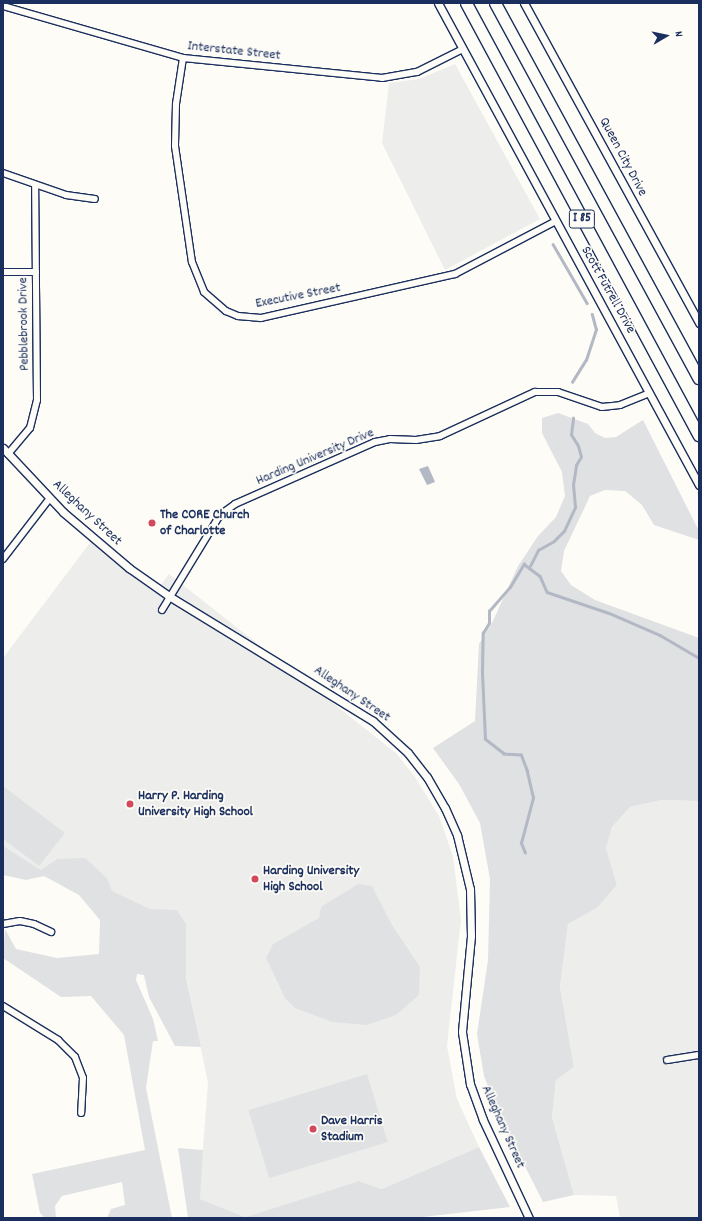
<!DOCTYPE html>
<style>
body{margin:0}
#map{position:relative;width:702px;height:1221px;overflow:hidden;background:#fdfcf7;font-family:Dekko,sans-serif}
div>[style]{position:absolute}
.built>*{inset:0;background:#edeeec}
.green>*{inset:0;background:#e0e1e3;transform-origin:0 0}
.water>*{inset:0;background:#b3b8c5}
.stream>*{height:2.5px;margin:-1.25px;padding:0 1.25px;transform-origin:1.25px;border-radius:1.25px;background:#b3b8c5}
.roads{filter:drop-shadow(1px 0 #1b2f5e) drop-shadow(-1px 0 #1b2f5e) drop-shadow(0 1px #1b2f5e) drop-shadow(0 -1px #1b2f5e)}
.minor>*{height:6px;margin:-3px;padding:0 3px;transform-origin:3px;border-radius:3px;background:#fdfcf7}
.tertiary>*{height:7px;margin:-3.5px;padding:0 3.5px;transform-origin:3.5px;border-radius:3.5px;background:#fdfcf7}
.motorway>*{height:11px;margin:-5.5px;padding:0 5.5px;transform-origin:5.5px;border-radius:5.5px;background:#fdfcf7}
.dots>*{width:11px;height:11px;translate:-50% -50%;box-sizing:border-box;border:2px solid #fdfcf7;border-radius:50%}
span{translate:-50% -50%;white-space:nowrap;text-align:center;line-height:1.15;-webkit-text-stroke:3.5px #fdfcf7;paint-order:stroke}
.shield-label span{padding:1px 3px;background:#fdfcf7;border:1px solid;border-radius:3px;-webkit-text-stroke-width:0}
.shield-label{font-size:13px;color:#1b2f5e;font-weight:700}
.street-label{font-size:14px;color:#1b2f5e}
.poi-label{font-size:14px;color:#1b2f5e;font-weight:700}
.left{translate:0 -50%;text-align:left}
.frame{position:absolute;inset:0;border:4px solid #1b2f5e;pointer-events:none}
.north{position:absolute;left:646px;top:16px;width:40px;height:40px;-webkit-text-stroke:3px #fdfcf7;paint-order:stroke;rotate:81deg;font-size:11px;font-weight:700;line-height:16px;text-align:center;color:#1b2f5e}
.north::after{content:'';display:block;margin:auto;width:14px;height:18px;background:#1b2f5e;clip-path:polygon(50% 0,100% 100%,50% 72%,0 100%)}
</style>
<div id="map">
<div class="built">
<div style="clip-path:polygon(455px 64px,540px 219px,445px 270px,382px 143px,389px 83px,419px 79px)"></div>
<div style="clip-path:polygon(92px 540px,158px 589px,169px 574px,396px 753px,415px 777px,439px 816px,453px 856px,461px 920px,447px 1046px,457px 1099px,479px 1147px,382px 1189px,359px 1181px,245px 1217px,199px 1199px,208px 1083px,177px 933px,103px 891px,3px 866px,3px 658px)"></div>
<div style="clip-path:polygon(661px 800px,699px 801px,699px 1218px,620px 1218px,616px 1196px,574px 1195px,552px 1117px,556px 1080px,574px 1067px,560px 987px,568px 924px,597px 908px,617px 885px,606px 848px,612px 827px,630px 807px)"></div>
</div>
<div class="green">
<div style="clip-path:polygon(558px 413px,588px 424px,595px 433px,605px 438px,616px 437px,643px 420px,699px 531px,699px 540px,654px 525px,642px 505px,625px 491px,605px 490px,590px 496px,564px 551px,561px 571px,571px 585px,595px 600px,699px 638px,699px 801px,661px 800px,630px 807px,612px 827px,606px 848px,617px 885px,597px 908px,568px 924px,560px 987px,574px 1067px,556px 1080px,552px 1117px,574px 1195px,543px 1202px,499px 1115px,484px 1076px,477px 1034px,488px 960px,490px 879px,480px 823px,459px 784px,433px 748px,475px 721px,479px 644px,492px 623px,518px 566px,538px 536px,556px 517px,565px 496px,562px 472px,542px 433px,542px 418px)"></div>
<div style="clip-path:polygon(3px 786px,65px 833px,39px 866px,3px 839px)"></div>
<div style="clip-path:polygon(3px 846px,41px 870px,57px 859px,85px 858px,107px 878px,112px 891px,150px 909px,177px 910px,186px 924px,186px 978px,201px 1047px,175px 1046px,149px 997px,144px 975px,137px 974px,136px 980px,153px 1019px,158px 1041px,153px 1041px,146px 1088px,172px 1218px,107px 1218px,111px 1209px,125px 1205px,122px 1182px,62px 1196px,55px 1206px,56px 1218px,45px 1218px,40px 1213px,32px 1174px,145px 1150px,124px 1035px,91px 996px,61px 997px,3px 958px,5px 929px,16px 949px,57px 958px,99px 954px,100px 920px,79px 895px,44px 876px,26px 880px,3px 875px)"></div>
<div style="clip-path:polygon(358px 884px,372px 886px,392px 925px,420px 967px,419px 995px,396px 1015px,367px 1025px,332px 1022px,295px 1008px,285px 998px,266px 958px,273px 944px,319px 918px,321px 907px)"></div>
<div style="left:367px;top:1074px;width:71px;height:124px;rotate:73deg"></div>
<div style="clip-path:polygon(479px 1147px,510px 1207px,414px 1218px,188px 1218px,178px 1148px,203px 1150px,200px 1199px,245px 1217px,359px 1181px,382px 1189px)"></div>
</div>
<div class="water">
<div style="clip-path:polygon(428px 466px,435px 482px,427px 485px,419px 469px)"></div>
</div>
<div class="stream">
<div style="left:553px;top:244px;width:68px;rotate:60deg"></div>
<div style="left:572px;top:382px;width:26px;rotate:-58deg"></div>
<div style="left:586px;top:360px;width:32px;rotate:-72deg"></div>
<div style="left:596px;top:330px;width:16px;rotate:-105deg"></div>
<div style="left:530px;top:566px;width:18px;rotate:-63deg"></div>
<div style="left:538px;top:550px;width:18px;rotate:-29deg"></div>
<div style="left:554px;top:541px;width:14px;rotate:-45deg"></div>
<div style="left:564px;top:531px;width:26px;rotate:-65deg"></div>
<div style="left:575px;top:507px;width:22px;rotate:-95deg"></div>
<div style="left:573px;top:485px;width:20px;rotate:-81deg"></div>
<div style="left:576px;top:465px;width:9px;rotate:-58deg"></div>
<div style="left:581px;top:457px;width:11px;rotate:-105deg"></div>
<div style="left:578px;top:446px;width:13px;rotate:-122deg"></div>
<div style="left:571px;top:435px;width:17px;rotate:-83deg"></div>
<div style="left:525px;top:853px;width:11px;rotate:-112deg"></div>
<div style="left:521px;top:843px;width:47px;rotate:-75.1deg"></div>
<div style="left:533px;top:798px;width:28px;rotate:-103deg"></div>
<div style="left:527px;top:771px;width:17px;rotate:-111deg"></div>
<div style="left:521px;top:755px;width:17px;rotate:-177deg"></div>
<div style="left:504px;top:754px;width:24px;rotate:-142deg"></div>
<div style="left:485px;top:739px;width:67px;rotate:-92.6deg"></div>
<div style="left:482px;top:672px;width:39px;rotate:-89deg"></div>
<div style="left:483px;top:633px;width:12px;rotate:-59deg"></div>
<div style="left:489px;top:623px;width:12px;rotate:-90deg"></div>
<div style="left:489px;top:611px;width:32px;rotate:-49deg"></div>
<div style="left:510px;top:587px;width:27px;rotate:-59deg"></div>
<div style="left:524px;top:564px;width:20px;rotate:37deg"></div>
<div style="left:540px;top:576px;width:17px;rotate:66deg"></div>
<div style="left:547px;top:592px;width:65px;rotate:18.7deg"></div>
<div style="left:609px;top:613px;width:56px;rotate:23.3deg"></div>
<div style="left:660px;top:635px;width:45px;rotate:30.5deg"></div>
</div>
<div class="roads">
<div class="minor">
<div style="left:3px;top:6px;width:187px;rotate:16.1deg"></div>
<div style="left:183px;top:58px;width:200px;rotate:5.7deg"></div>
<div style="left:382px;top:78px;width:36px;rotate:-10deg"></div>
<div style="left:417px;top:72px;width:51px;rotate:-26.6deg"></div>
<div style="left:183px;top:58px;width:47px;rotate:98.7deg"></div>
<div style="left:176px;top:104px;width:42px;rotate:91.4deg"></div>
<div style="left:175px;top:146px;width:117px;rotate:81.7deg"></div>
<div style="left:192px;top:262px;width:32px;rotate:68deg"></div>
<div style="left:204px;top:292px;width:29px;rotate:41deg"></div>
<div style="left:226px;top:311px;width:13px;rotate:23deg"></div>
<div style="left:238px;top:316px;width:23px;rotate:5deg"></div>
<div style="left:261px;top:318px;width:199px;rotate:-12.8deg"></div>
<div style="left:455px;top:274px;width:114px;rotate:-27.7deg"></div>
<div style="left:3px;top:173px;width:67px;rotate:19.2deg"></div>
<div style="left:66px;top:195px;width:29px;rotate:8deg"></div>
<div style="left:3px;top:272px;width:33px"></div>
<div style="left:8px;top:454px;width:34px;rotate:-50deg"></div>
<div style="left:30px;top:428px;width:29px;rotate:-76deg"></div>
<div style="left:37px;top:400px;width:215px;rotate:-90.5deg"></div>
<div style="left:3px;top:559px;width:77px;rotate:-52.4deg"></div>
<div style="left:162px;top:610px;width:111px;rotate:-58.6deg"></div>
<div style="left:220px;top:515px;width:19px;rotate:-36deg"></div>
<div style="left:235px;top:504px;width:153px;rotate:-23.9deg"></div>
<div style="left:375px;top:442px;width:15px;rotate:-11deg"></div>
<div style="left:390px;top:439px;width:26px;rotate:2deg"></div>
<div style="left:416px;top:440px;width:24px;rotate:-9deg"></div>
<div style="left:440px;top:436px;width:105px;rotate:-24.9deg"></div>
<div style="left:535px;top:392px;width:23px"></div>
<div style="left:558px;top:392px;width:46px;rotate:18.8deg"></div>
<div style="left:602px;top:407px;width:18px;rotate:-6deg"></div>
<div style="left:620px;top:405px;width:32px;rotate:-22deg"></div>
<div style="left:3px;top:924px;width:17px;rotate:-10deg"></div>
<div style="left:20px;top:921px;width:14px;rotate:12deg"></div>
<div style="left:34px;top:924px;width:19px;rotate:25deg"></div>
<div style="left:3px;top:1006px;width:65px;rotate:31.7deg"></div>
<div style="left:58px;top:1040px;width:24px;rotate:45deg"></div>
<div style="left:75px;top:1057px;width:22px;rotate:69deg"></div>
<div style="left:83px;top:1078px;width:35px;rotate:93deg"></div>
<div style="left:667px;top:1060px;width:32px;rotate:-9deg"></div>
</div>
<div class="tertiary">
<div style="left:438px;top:3px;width:548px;rotate:61.56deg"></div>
<div style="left:524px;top:3px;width:365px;rotate:61.3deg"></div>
<div style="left:3px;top:448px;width:88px;rotate:46.8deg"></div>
<div style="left:63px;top:512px;width:87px;rotate:40.3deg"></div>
<div style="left:129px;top:568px;width:49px;rotate:35deg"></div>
<div style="left:169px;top:596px;width:239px;rotate:31.5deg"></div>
<div style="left:373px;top:721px;width:47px;rotate:42.4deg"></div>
<div style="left:408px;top:753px;width:31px;rotate:52deg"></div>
<div style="left:427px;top:777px;width:36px;rotate:60deg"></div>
<div style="left:445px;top:808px;width:30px;rotate:66deg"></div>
<div style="left:457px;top:835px;width:56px;rotate:76.5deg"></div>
<div style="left:470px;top:889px;width:47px;rotate:88.8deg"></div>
<div style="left:471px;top:936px;width:96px;rotate:95.4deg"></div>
<div style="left:462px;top:1032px;width:53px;rotate:81.3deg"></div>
<div style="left:470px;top:1084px;width:38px;rotate:70deg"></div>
<div style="left:483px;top:1120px;width:108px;rotate:64.9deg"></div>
</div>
<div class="motorway">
<div style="left:466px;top:3px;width:491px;rotate:61.7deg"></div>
<div style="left:495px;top:3px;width:427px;rotate:61.5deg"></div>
</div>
</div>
<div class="dots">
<div style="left:152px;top:523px;background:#d1495b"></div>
<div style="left:130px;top:804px;background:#d1495b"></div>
<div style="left:255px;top:879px;background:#d1495b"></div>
<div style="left:313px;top:1129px;background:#d1495b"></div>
</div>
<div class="shield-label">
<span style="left:582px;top:219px">I 85</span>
</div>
<div class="street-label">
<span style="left:234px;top:51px;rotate:6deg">Interstate Street</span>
<span style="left:623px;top:157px;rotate:62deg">Queen City Drive</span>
<span style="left:608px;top:290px;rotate:61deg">Scott Futrell Drive</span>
<span style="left:298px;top:296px;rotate:-11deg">Executive Street</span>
<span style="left:24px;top:324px;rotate:-91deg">Pebblebrook Drive</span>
<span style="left:315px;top:457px;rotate:-23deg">Harding University Drive</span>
<span style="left:87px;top:513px;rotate:43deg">Alleghany Street</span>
<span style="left:352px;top:694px;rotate:34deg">Alleghany Street</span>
<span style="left:503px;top:1127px;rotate:66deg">Alleghany Street</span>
</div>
<div class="poi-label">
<span class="left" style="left:160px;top:523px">The CORE Church<br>of Charlotte</span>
<span class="left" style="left:138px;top:804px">Harry P. Harding<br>University High School</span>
<span class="left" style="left:263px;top:879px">Harding University<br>High School</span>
<span class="left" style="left:321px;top:1129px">Dave Harris<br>Stadium</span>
</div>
<div class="frame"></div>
<div class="north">N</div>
</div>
